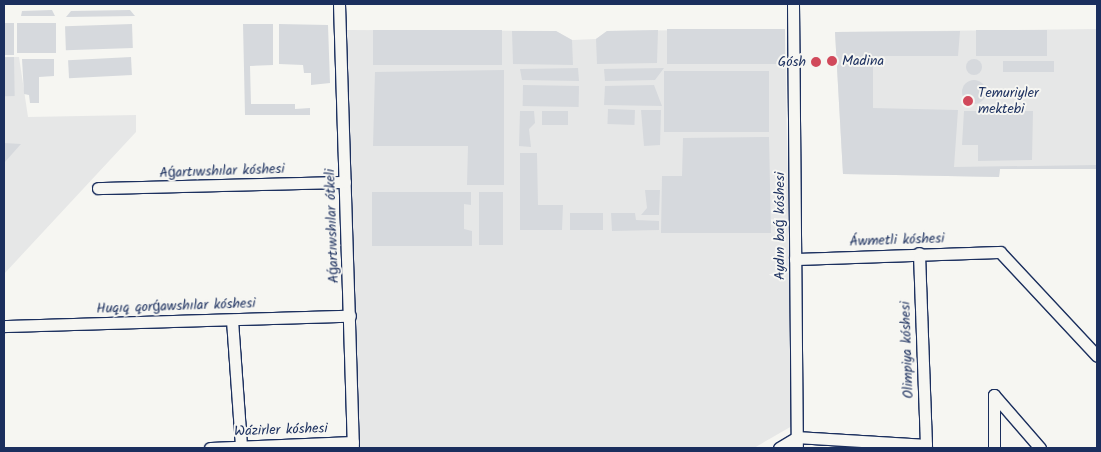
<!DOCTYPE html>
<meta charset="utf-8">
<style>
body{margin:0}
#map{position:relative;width:1101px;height:452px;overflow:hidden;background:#f6f6f2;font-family:Kalam,sans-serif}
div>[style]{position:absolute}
.built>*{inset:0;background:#e6e7e7}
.green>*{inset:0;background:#d6d9dd;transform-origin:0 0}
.round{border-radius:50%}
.roads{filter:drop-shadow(1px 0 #1b2f5e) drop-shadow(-1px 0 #1b2f5e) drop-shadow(0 1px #1b2f5e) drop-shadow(0 -1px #1b2f5e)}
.minor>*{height:11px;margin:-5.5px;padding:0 5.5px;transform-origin:5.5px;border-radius:5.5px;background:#f6f6f2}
.dots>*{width:14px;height:14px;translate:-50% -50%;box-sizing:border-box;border:2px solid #f6f6f2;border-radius:50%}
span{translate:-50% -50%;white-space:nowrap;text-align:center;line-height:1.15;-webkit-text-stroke:4px #f6f6f2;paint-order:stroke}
.poi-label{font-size:14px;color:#1b2f5e}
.left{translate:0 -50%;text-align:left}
.right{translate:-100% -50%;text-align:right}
.street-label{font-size:14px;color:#1b2f5e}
.frame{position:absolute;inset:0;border:5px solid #1b2f5e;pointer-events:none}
</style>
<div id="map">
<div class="built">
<div style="clip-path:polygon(785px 29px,792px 426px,754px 448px,360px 448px,347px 30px,556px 31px,572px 40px,596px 39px,607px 31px)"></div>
<div style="clip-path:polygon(1097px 29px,1097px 169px,1000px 169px,999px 177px,843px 174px,835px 32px)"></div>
<div style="clip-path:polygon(4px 57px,19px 57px,28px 117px,136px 115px,136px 132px,4px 274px)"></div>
</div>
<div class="green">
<div style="clip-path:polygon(52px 10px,55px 16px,21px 16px,22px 11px)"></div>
<div style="clip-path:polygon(130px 10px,135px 16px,66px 17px,71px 11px)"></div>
<div style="left:4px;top:23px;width:10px;height:32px"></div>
<div style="left:17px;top:23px;width:39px;height:30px"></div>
<div style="left:132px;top:24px;width:24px;height:67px;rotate:88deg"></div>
<div style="clip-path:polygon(243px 24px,273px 24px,273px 65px,250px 66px,251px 104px,295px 104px,295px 109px,310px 108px,310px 115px,245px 115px)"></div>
<div style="clip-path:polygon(279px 24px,328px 25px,330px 83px,311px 85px,311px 73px,304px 73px,303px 65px,279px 64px)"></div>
<div style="left:785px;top:29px;width:35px;height:118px;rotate:90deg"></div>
<div style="left:373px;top:30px;width:129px;height:35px"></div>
<div style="clip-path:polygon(658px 30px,657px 63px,597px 64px,596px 39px,607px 31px)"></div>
<div style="left:1047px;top:30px;width:26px;height:71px;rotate:90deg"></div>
<div style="clip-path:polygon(512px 31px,556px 31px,572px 40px,573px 65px,513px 64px)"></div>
<div style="clip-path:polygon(960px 31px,958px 56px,873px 56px,873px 108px,958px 110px,954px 167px,1097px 165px,1097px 169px,1000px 169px,999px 177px,843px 174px,835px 32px)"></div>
<div style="left:14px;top:57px;width:39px;height:10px;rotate:89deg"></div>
<div style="left:131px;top:57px;width:18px;height:63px;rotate:87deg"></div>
<div class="round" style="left:966px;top:59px;width:16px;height:16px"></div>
<div style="clip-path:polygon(22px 59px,54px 59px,54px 76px,39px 77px,39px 103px,30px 103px,29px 95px,24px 94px)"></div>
<div style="left:1003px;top:61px;width:51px;height:11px"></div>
<div style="clip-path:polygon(578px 68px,579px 81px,522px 80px,520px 69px)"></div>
<div style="clip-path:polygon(664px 68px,655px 80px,605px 81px,604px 69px)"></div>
<div style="clip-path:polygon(504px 70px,504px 185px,467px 185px,468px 146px,373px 146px,375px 72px)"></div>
<div style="left:664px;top:71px;width:105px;height:61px"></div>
<div class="round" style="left:962px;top:80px;width:24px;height:24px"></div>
<div style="left:523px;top:85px;width:56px;height:21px;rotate:1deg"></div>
<div style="clip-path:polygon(654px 85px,662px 106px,604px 105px,605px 86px)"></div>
<div style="left:608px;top:109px;width:27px;height:15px;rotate:2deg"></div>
<div style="clip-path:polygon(641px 110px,661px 110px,660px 145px,644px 146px)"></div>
<div style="clip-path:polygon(520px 111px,534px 111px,535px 123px,529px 129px,531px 147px,519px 146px)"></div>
<div style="left:542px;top:111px;width:26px;height:14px"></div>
<div style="clip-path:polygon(964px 111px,1033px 111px,1032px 160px,978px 161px,978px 145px,962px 145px)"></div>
<div style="clip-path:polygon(769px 137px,771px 233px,661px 233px,662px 176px,682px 176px,683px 138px)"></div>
<div style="clip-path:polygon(4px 143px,21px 144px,4px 163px)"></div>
<div style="clip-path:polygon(520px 153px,537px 153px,538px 205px,563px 205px,562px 230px,520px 230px)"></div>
<div style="clip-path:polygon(645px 190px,660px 190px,659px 215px,641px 215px,647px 208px)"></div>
<div style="clip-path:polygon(372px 192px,471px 192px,471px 205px,464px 204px,464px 229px,472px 231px,472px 246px,372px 246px)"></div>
<div style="left:479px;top:192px;width:24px;height:53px"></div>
<div style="left:570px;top:213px;width:33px;height:17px"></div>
<div style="clip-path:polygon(611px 213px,635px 213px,636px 220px,659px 221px,659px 230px,612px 231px)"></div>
</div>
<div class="roads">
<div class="minor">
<div style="left:339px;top:4px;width:444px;rotate:88.2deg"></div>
<div style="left:793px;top:4px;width:444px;rotate:89.5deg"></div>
<div style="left:98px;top:188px;width:247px;rotate:-1.4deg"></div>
<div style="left:795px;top:259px;width:205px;rotate:-2deg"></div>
<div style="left:1000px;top:252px;width:142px;rotate:47deg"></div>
<div style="left:232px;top:320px;width:127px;rotate:85.9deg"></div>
<div style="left:4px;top:326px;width:346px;rotate:-1.7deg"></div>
<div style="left:994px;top:395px;width:70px;rotate:49deg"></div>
<div style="left:994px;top:395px;width:53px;rotate:90deg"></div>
<div style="left:210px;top:448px;width:143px;rotate:-2.4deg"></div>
<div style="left:779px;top:448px;width:21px;rotate:-31deg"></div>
<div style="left:797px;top:437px;width:129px;rotate:3.5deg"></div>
<div style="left:926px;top:445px;width:192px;rotate:-92.1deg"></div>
</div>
</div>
<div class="dots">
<div style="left:832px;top:61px;background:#d1495b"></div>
<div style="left:816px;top:62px;background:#d1495b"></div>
<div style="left:968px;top:101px;background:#d1495b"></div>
</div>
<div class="poi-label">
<span class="left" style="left:842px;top:61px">Madina</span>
<span class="right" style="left:806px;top:62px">Gósh</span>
<span class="left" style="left:978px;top:101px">Temuriyler<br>mektebi</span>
</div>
<div class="street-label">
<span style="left:222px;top:171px;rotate:-2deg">Aǵartıwshılar kóshesi</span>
<span style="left:332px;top:226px;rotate:-92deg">Aǵartıwshılar ótkeli</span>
<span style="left:780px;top:226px;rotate:-90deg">Aydın baǵ kóshesi</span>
<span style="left:897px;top:240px;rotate:-2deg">Áwmetli kóshesi</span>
<span style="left:176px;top:306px;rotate:-2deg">Huqıq qorǵawshılar kóshesi</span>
<span style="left:907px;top:350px;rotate:-92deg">Olimpiya kóshesi</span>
<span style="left:281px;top:430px;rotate:-2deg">Wázirler kóshesi</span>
</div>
<div class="frame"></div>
</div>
